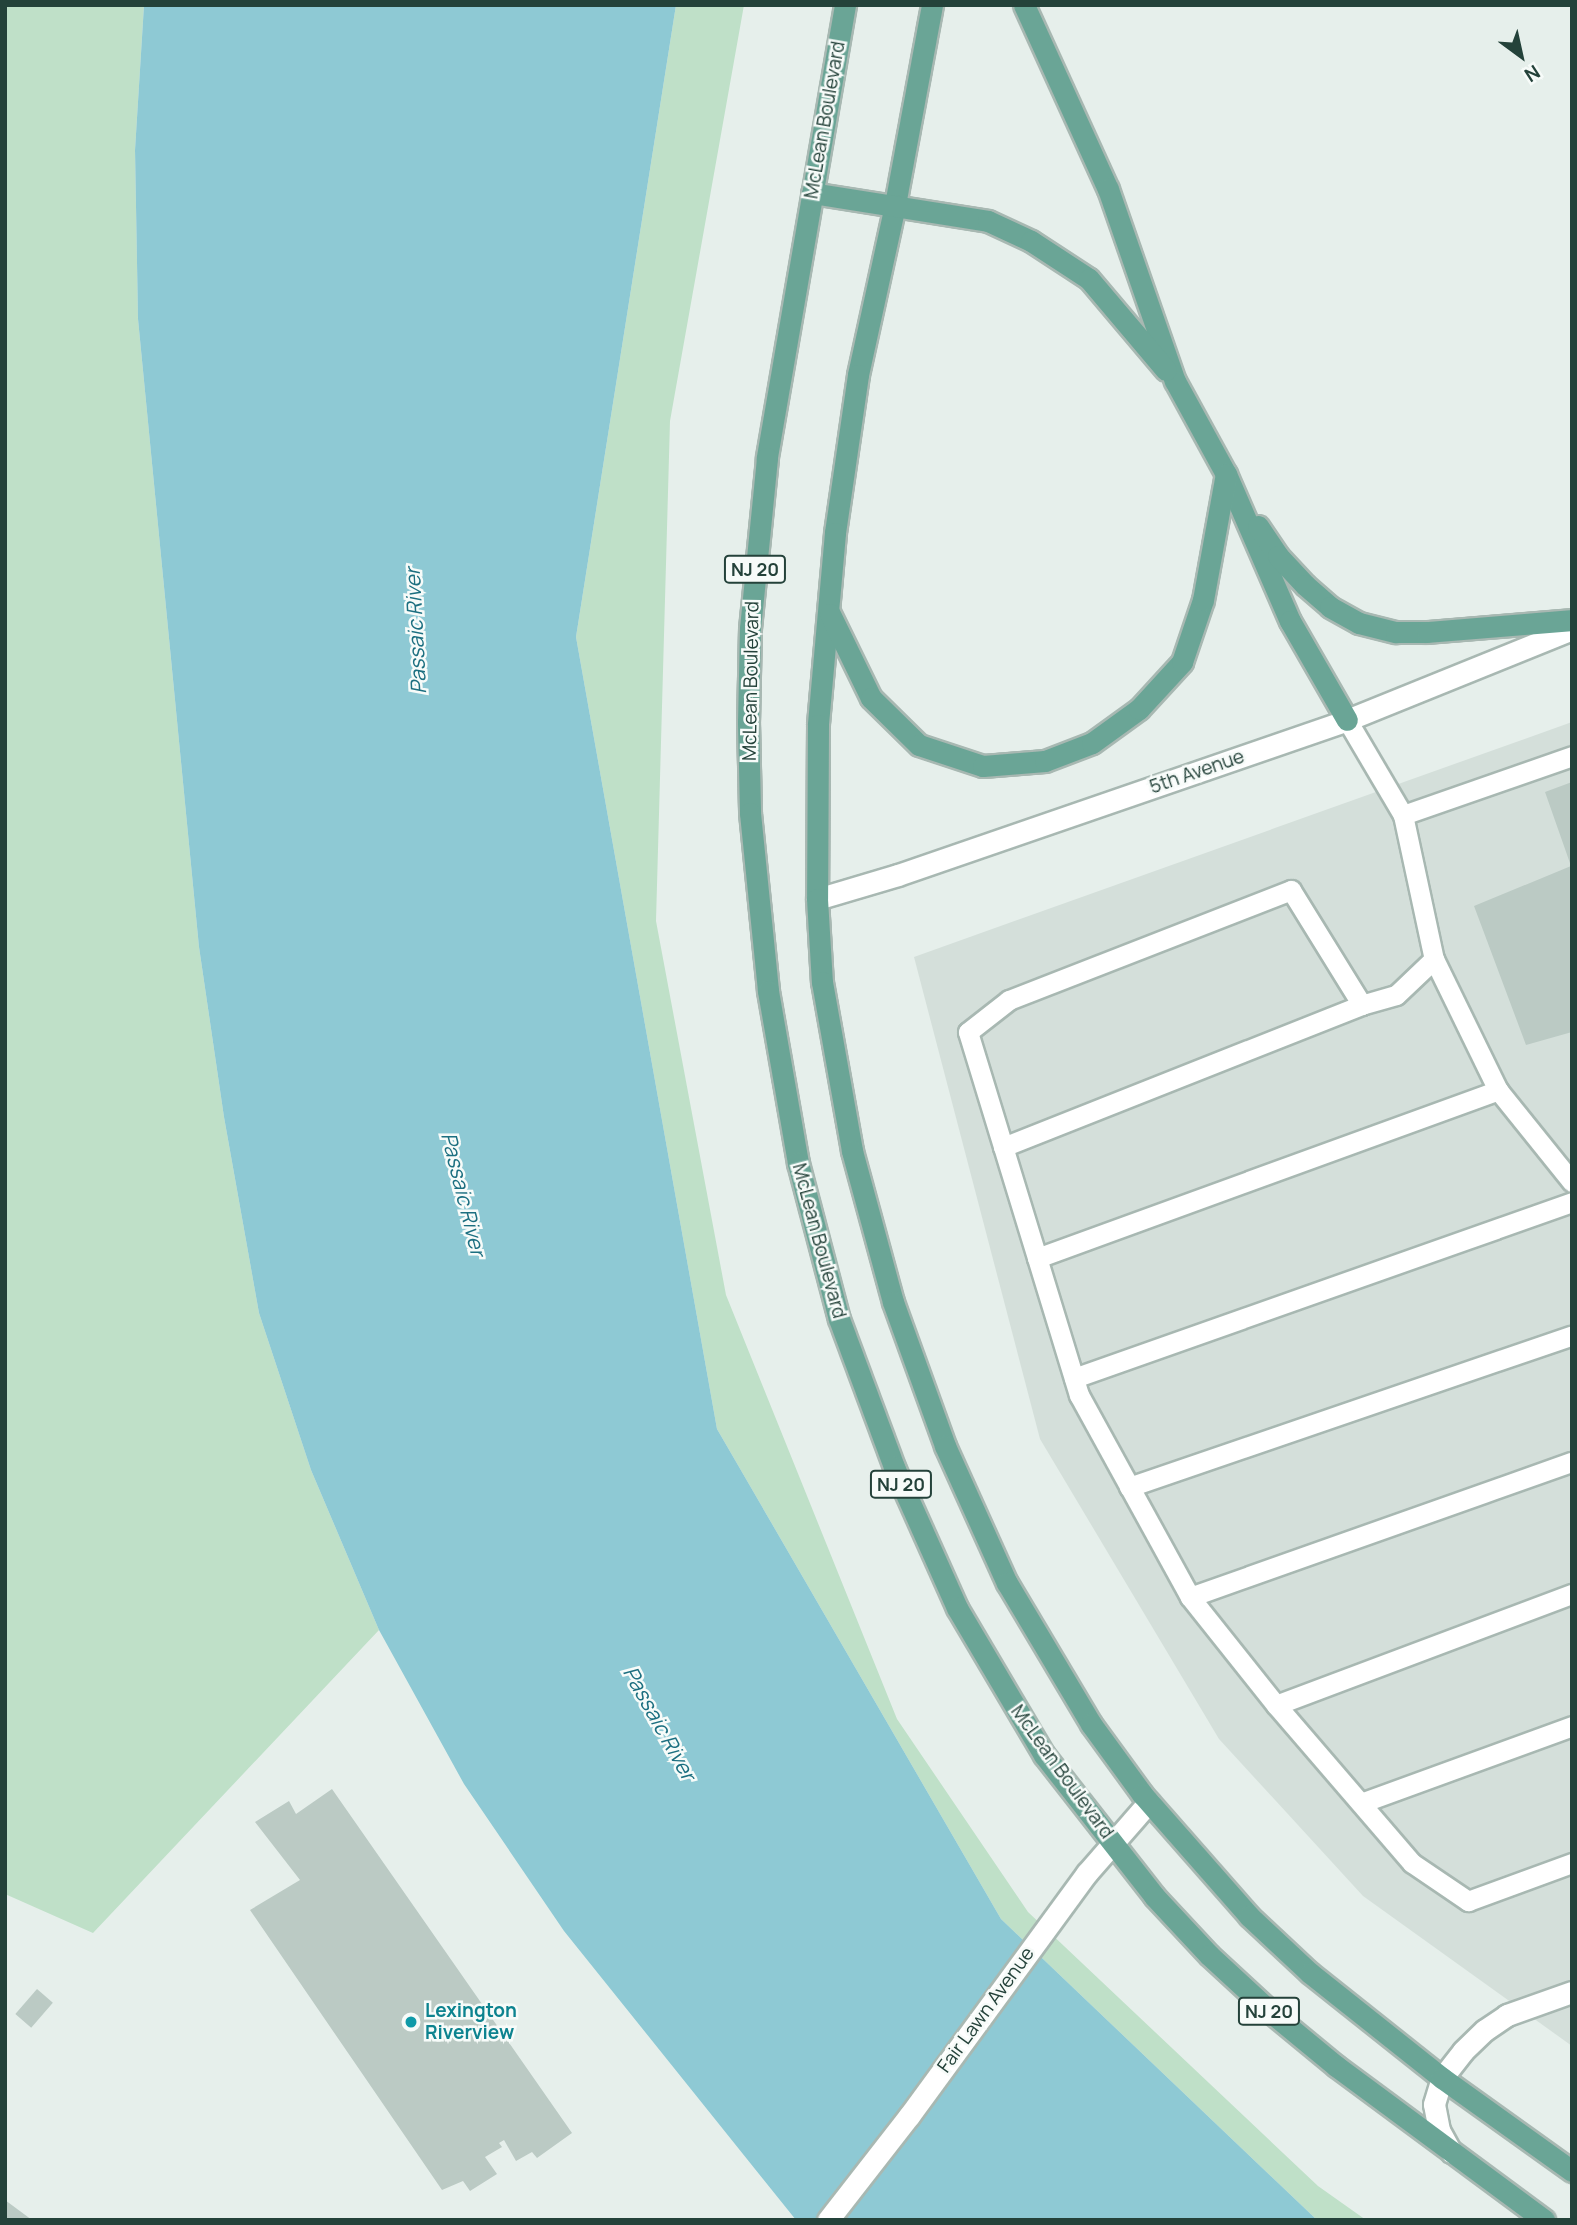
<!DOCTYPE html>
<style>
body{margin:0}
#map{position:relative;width:1577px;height:2225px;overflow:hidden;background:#e6efeb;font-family:Manrope,sans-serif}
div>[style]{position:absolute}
.built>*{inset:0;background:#d4dfda}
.green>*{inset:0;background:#bfe0c8}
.water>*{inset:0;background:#8ec9d4}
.building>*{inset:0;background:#bbcac4;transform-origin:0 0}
.roads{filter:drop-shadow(2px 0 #a8b8b2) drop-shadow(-2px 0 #a8b8b2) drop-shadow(0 2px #a8b8b2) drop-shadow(0 -2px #a8b8b2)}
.lane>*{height:19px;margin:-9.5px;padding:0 9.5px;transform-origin:9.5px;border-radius:9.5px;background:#fff}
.street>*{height:21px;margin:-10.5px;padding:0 10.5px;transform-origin:10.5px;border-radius:10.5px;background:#fff}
.secondary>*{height:21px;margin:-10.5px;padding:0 10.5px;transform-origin:10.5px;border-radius:10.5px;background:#fff}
.primary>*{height:21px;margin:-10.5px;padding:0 10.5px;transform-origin:10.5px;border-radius:10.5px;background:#6aa596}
.dots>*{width:19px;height:19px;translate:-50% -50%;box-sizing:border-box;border:4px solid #f7fbf9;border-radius:50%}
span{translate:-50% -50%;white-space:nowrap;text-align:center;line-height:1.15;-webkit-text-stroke:5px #f7fbf9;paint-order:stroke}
.shield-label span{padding:2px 5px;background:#f7fbf9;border:2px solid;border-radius:5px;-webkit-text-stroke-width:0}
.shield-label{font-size:18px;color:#24423a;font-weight:700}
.street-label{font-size:19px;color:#24423a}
.culture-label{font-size:19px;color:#0d838f;font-weight:700}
.left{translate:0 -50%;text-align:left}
.water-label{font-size:21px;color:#1c6f80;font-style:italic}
.frame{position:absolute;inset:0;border:7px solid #24423a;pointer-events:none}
.north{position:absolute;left:1486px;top:21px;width:70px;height:70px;-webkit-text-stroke:5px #f7fbf9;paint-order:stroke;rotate:147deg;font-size:19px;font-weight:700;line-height:28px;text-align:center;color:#24423a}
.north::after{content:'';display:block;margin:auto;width:24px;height:32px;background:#24423a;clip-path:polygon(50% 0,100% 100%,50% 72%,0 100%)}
</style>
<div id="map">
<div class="built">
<div style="clip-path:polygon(1572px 722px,1572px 2046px,1363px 1896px,1219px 1739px,1040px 1439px,914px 957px)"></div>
</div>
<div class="green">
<div style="clip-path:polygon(5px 5px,144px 5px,135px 150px,138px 319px,199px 947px,224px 1117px,259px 1313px,311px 1470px,379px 1630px,93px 1933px,5px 1894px)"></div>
<div style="clip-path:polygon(676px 5px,744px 5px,670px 421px,656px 921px,726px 1295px,897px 1719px,1028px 1912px,1318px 2186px,1366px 2220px,1317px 2220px,1001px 1919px,717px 1429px,576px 637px)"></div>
</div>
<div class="water">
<div style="clip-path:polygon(144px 5px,676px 5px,576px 637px,717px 1429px,1001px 1919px,1317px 2220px,796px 2220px,564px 1931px,464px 1784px,379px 1630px,311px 1470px,259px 1313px,224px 1117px,199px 947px,138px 319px,135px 150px)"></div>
</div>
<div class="building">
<div style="clip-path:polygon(1572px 782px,1572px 1032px,1526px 1045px,1474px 906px,1571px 866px,1545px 792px)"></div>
<div style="clip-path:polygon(332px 1789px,572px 2133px,537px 2158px,532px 2152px,516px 2161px,504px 2140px,499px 2143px,502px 2147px,485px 2157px,497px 2174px,470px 2191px,463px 2181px,442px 2190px,250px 1910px,300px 1880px,255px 1822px,289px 1801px,296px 1814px)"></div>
<div style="left:37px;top:1989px;width:21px;height:33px;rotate:41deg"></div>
<div style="clip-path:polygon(5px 2200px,32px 2220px,5px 2220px)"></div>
</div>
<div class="roads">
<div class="lane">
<div style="left:1347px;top:720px;width:110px;rotate:59.5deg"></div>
<div style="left:1403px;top:815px;width:147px;rotate:77.9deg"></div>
<div style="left:1434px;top:959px;width:52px;rotate:136.5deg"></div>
<div style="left:1396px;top:995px;width:35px;rotate:164deg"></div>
<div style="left:1362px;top:1005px;width:135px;rotate:-121.7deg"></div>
<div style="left:1291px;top:890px;width:303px;rotate:158.7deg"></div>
<div style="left:1009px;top:1000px;width:52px;rotate:142deg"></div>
<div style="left:968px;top:1032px;width:380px;rotate:73deg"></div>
<div style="left:1079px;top:1395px;width:230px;rotate:61.2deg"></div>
<div style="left:1190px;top:1597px;width:138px;rotate:51.5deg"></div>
<div style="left:1276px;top:1705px;width:208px;rotate:49.3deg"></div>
<div style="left:1412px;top:1863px;width:68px;rotate:34.2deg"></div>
<div style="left:1468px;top:1901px;width:111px;rotate:-20.1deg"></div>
<div style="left:1403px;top:815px;width:179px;rotate:-19.2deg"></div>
<div style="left:1434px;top:959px;width:146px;rotate:64deg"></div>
<div style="left:1498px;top:1090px;width:118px;rotate:51.2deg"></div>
<div style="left:1003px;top:1147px;width:386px;rotate:-21.6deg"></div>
<div style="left:1037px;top:1258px;width:491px;rotate:-20deg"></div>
<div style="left:1074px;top:1378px;width:528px;rotate:-19.46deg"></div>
<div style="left:1129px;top:1487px;width:468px;rotate:-18.9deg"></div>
<div style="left:1190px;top:1597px;width:405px;rotate:-19.5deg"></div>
<div style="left:1276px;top:1705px;width:316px;rotate:-20.6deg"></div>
<div style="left:1361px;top:1803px;width:225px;rotate:-20deg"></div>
</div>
<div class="street">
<div style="left:1451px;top:2152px;width:25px;rotate:-119deg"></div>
<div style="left:1439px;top:2130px;width:26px;rotate:-101deg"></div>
<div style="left:1434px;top:2104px;width:27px;rotate:-73deg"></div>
<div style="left:1442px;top:2078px;width:34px;rotate:-52deg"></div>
<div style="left:1463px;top:2051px;width:30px;rotate:-44deg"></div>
<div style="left:1485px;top:2030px;width:27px;rotate:-34deg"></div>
<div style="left:1507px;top:2015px;width:69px;rotate:-19.5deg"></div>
</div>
<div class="secondary">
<div style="left:817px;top:899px;width:84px;rotate:-16.5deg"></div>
<div style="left:898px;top:875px;width:475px;rotate:-19deg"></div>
<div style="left:1347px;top:720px;width:243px;rotate:-22deg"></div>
<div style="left:828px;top:2220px;width:132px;rotate:-52.1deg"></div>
<div style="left:909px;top:2116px;width:301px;rotate:-53.8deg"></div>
<div style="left:1087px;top:1873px;width:94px;rotate:-48.9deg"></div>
</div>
<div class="primary">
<div style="left:845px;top:5px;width:460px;rotate:99.8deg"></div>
<div style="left:767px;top:458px;width:171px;rotate:95.7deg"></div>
<div style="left:750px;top:628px;width:94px;rotate:91.2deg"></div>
<div style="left:748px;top:722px;width:91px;rotate:88.7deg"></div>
<div style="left:750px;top:813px;width:179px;rotate:84.2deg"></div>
<div style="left:768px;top:991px;width:175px;rotate:80.1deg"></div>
<div style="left:798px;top:1163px;width:161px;rotate:75.3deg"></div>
<div style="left:839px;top:1319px;width:158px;rotate:69.6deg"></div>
<div style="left:894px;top:1467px;width:154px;rotate:65.9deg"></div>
<div style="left:957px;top:1608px;width:171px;rotate:59.4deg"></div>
<div style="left:1044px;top:1755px;width:179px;rotate:52deg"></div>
<div style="left:1154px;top:1896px;width:81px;rotate:47deg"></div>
<div style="left:1209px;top:1955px;width:87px;rotate:42.7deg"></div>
<div style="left:1273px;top:2014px;width:82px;rotate:39.5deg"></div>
<div style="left:1336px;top:2066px;width:259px;rotate:36.5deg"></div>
<div style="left:932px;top:5px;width:203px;rotate:100.5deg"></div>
<div style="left:895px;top:205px;width:174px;rotate:102.3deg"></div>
<div style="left:858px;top:375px;width:160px;rotate:98.3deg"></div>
<div style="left:835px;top:533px;width:193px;rotate:95.1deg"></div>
<div style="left:818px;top:725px;width:174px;rotate:90.3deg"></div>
<div style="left:817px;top:899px;width:83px;rotate:86.6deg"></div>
<div style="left:822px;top:982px;width:172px;rotate:79.9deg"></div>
<div style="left:852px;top:1151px;width:156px;rotate:74.8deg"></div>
<div style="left:893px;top:1302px;width:153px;rotate:70.1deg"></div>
<div style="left:945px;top:1446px;width:150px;rotate:65.7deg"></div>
<div style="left:1007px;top:1583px;width:164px;rotate:59.2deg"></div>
<div style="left:1091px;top:1724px;width:87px;rotate:53.9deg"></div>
<div style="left:1142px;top:1794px;width:162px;rotate:48.7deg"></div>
<div style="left:1249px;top:1916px;width:83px;rotate:43.1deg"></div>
<div style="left:1310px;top:1973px;width:169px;rotate:38.5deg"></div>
<div style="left:1442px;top:2078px;width:160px;rotate:35.6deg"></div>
<div style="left:1024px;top:5px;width:202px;rotate:65.5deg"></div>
<div style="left:1108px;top:189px;width:203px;rotate:70.8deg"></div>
<div style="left:1175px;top:381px;width:106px;rotate:61.3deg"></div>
<div style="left:1226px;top:474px;width:160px;rotate:66.5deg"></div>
<div style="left:1290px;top:621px;width:114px;rotate:60.1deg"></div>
<div style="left:812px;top:193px;width:178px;rotate:9deg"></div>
<div style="left:988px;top:221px;width:47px;rotate:24.9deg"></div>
<div style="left:1031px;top:241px;width:69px;rotate:33.2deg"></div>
<div style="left:1089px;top:279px;width:119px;rotate:49.8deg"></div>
<div style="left:1258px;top:526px;width:36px;rotate:56deg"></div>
<div style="left:1278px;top:556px;width:40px;rotate:47deg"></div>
<div style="left:1305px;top:585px;width:33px;rotate:41deg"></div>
<div style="left:1330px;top:607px;width:33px;rotate:29deg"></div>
<div style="left:1359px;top:623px;width:38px;rotate:14deg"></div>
<div style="left:1396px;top:632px;width:31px"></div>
<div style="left:1427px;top:632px;width:145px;rotate:-4.7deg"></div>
<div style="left:830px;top:614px;width:93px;rotate:64deg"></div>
<div style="left:871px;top:698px;width:67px;rotate:44.4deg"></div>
<div style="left:919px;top:745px;width:67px;rotate:18.2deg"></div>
<div style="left:983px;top:766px;width:62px;rotate:-4.6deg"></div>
<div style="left:1045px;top:761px;width:50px;rotate:-21deg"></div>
<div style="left:1092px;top:743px;width:58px;rotate:-35.9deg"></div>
<div style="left:1139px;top:709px;width:64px;rotate:-47.5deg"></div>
<div style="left:1182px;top:662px;width:65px;rotate:-71.3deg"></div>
<div style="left:1203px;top:600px;width:128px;rotate:-79.7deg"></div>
</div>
</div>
<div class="dots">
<div style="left:411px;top:2022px;background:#0f9aa8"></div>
</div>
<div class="shield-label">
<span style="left:755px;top:569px">NJ 20</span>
<span style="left:901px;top:1484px">NJ 20</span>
<span style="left:1269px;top:2011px">NJ 20</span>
</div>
<div class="street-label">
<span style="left:825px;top:120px;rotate:-80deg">McLean Boulevard</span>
<span style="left:751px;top:681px;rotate:-89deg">McLean Boulevard</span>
<span style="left:1197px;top:772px;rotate:-19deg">5th Avenue</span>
<span style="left:819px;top:1241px;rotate:75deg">McLean Boulevard</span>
<span style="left:1062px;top:1772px;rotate:54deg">McLean Boulevard</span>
<span style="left:986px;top:2010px;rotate:-54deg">Fair Lawn Avenue</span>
</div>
<div class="culture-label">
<span class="left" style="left:425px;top:2022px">Lexington<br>Riverview</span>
</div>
<div class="water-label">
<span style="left:415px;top:631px;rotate:-93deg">Passaic River</span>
<span style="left:464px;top:1194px;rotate:76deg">Passaic River</span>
<span style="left:660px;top:1723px;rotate:61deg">Passaic River</span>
</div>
<div class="frame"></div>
<div class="north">N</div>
</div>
